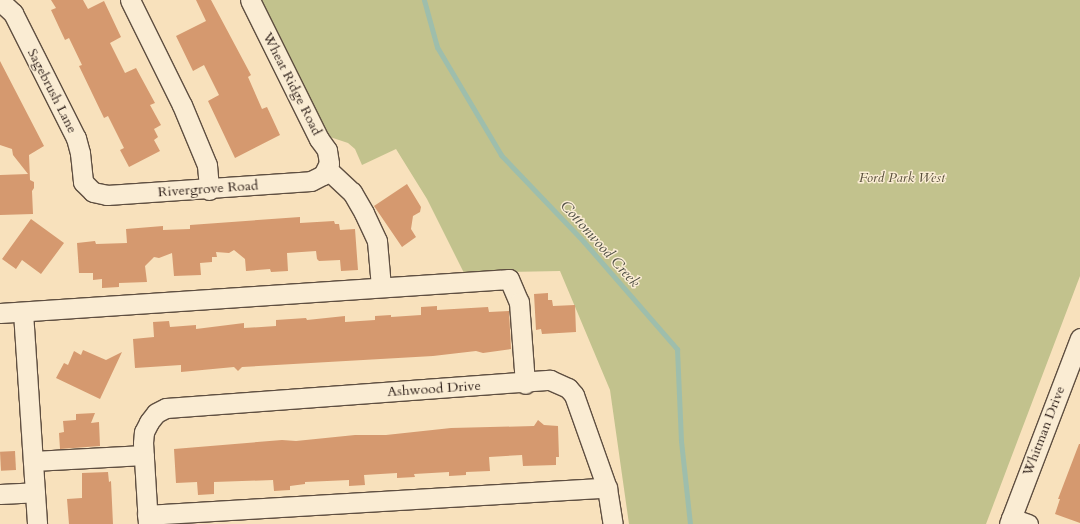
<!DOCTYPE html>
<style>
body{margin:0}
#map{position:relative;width:1080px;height:524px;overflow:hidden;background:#f8e1bc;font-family:Cardo,serif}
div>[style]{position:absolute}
.green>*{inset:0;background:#c2c28d}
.stream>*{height:5px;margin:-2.5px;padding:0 2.5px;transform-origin:2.5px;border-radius:2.5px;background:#9ebeac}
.building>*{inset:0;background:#d5996f;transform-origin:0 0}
.roads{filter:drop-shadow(1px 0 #5f4f41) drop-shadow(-1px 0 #5f4f41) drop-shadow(0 1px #5f4f41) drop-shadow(0 -1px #5f4f41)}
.minor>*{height:19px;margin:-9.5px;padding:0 9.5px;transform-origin:9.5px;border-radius:9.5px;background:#faecd3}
span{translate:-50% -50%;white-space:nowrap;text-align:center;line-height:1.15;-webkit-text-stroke:3px #faecd3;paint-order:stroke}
.street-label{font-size:14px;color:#2c1e18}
.park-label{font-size:14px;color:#594f3b;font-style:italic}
.water-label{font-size:15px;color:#4e4e44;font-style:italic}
</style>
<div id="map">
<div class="green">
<div style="clip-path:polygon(260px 0,1080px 0,1080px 276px,986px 524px,629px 524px,610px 390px,560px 271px,464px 273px,427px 199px,396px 149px,362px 165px,355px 149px,348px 143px,330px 137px)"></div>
</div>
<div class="stream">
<div style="left:424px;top:0;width:49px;rotate:74.5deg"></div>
<div style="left:437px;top:47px;width:126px;rotate:59.3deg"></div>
<div style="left:501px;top:155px;width:120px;rotate:46.3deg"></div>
<div style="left:584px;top:242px;width:142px;rotate:49deg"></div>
<div style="left:677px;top:349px;width:92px;rotate:87.5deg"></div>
<div style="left:681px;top:441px;width:83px;rotate:83.8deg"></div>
</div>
<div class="building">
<div style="clip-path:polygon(51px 0,83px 0,88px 9px,104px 1px,121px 37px,110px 43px,125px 73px,136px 68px,155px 103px,150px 105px,161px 125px,154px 129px,158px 137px,154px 140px,160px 151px,129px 167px,120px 150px,124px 148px,108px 116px,104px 118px,79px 66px,82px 65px,69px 38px,65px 40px,51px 10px,56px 8px)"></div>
<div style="clip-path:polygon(196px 0,211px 0,251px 75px,248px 77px,262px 109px,267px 107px,280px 135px,235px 158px,208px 101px,219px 95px,204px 65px,193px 71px,176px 36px,206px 21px)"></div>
<div style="clip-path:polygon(0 61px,44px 146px,29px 155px,30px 180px,34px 182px,34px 188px,32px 191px,33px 214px,0 215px,0 175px,28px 174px,13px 155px,12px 149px,0 145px)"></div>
<div style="clip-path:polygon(407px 184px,421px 207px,420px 212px,413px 216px,411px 229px,416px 237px,402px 247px,374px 206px)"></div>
<div style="clip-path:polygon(300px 217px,300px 223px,334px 221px,335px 224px,339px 224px,340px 230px,355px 229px,358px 270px,341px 271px,340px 260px,319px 261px,317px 259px,316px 251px,287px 253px,288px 271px,271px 272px,270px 269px,246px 271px,245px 259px,234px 250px,229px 253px,216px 252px,217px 257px,212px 257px,212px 262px,200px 263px,201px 275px,174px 276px,172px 253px,159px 258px,154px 257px,145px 266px,147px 282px,119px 283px,119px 287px,102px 288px,102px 279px,93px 280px,93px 273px,79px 273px,77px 243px,95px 241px,96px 244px,127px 243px,126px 229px,163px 226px,163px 230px,190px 229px,190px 225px)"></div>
<div style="clip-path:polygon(31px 219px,64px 243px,41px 274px,22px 260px,16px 269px,2px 259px)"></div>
<div style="clip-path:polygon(548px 293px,548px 300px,552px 300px,553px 306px,575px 305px,576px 332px,542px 334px,541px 329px,536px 330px,534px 294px)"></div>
<div style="clip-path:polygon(437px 306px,437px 310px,488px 307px,489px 312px,509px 311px,511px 349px,483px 353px,476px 351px,433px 356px,242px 367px,238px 371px,234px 367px,181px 372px,181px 365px,135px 368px,133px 339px,154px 337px,153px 322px,169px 321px,170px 327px,196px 325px,196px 329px,244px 323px,244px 328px,276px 326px,276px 320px,306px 318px,307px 320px,345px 316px,345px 322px,375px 320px,375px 316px,391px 315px,391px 317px,421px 315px,421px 307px)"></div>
<div style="clip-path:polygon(83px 350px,106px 360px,122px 352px,100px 399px,56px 378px,64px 363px,68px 365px,74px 351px,81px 355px)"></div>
<div style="clip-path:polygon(95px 413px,91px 423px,99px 422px,100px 446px,60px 449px,59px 433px,64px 432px,63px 421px,76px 420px,76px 414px)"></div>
<div style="clip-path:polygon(538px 420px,544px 425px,558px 426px,559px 457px,556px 457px,556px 465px,523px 466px,522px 455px,489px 457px,490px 471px,466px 472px,466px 475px,449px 476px,449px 472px,414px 474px,415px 477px,397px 478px,397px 473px,364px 475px,365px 485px,349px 486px,349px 480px,305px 482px,305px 484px,290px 486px,290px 490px,274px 491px,273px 480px,214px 482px,214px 494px,198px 495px,197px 482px,176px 483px,174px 449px,282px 440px,296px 441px,355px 435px,386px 435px,451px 428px,534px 426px)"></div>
<div style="clip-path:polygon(1079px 444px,1080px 444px,1080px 523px,1055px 514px,1060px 499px,1058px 499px)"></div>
<div style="left:15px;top:451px;width:19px;height:15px;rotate:87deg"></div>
<div style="clip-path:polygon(108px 472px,109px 482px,111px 481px,113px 524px,69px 524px,67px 499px,82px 498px,82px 473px)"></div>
</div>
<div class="roads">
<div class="minor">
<div style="left:130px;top:0;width:117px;rotate:63.7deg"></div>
<div style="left:182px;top:105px;width:65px;rotate:67.4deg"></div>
<div style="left:207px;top:165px;width:25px;rotate:85deg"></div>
<div style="left:0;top:1px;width:18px;rotate:43deg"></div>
<div style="left:13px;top:13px;width:140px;rotate:63.3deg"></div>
<div style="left:76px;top:138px;width:16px;rotate:75deg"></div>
<div style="left:80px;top:153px;width:29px;rotate:84deg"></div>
<div style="left:83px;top:182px;width:14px;rotate:45deg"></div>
<div style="left:93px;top:192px;width:14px;rotate:12deg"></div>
<div style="left:107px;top:195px;width:204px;rotate:-3.9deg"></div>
<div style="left:311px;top:181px;width:13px;rotate:-27deg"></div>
<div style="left:323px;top:175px;width:13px;rotate:-63deg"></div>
<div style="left:329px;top:163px;width:13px;rotate:-99deg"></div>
<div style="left:327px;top:150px;width:14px;rotate:-126deg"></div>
<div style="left:319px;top:139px;width:155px;rotate:-116.4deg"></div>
<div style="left:327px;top:169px;width:34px;rotate:43deg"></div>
<div style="left:352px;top:192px;width:24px;rotate:60deg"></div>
<div style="left:364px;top:213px;width:31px;rotate:65deg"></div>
<div style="left:377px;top:241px;width:46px;rotate:85deg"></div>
<div style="left:23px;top:312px;width:212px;rotate:86.2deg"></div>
<div style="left:0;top:313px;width:510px;rotate:-3.82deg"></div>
<div style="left:509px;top:279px;width:25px;rotate:67deg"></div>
<div style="left:519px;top:302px;width:82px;rotate:85.8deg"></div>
<div style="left:33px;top:461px;width:111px;rotate:-3.1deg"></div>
<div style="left:0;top:494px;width:35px;rotate:-3deg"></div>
<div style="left:147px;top:515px;width:461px;rotate:-3.4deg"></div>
<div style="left:1011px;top:518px;width:18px;rotate:19deg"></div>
<div style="left:148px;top:524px;width:81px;rotate:-93.5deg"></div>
<div style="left:143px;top:443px;width:11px;rotate:-85deg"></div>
<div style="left:144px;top:432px;width:11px;rotate:-63deg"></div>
<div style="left:149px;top:422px;width:11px;rotate:-52deg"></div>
<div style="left:156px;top:413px;width:11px;rotate:-27deg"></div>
<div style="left:166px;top:408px;width:385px;rotate:-4.2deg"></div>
<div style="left:550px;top:380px;width:20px;rotate:24deg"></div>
<div style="left:568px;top:388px;width:9px;rotate:49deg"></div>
<div style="left:574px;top:395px;width:99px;rotate:70.5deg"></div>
<div style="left:607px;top:488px;width:36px;rotate:81deg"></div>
<div style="left:1009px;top:524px;width:199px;rotate:-69.1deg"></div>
</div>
</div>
<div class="street-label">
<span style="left:292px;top:84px;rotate:63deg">Wheat Ridge Road</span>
<span style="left:52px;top:91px;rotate:63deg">Sagebrush Lane</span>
<span style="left:208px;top:189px;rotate:-4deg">Rivergrove Road</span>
<span style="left:434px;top:389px;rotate:-4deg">Ashwood Drive</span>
<span style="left:1044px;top:431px;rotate:-69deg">Whitman Drive</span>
</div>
<div class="park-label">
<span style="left:902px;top:178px">Ford Park West</span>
</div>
<div class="water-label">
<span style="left:600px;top:244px;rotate:48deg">Cottonwood Creek</span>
</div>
</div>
